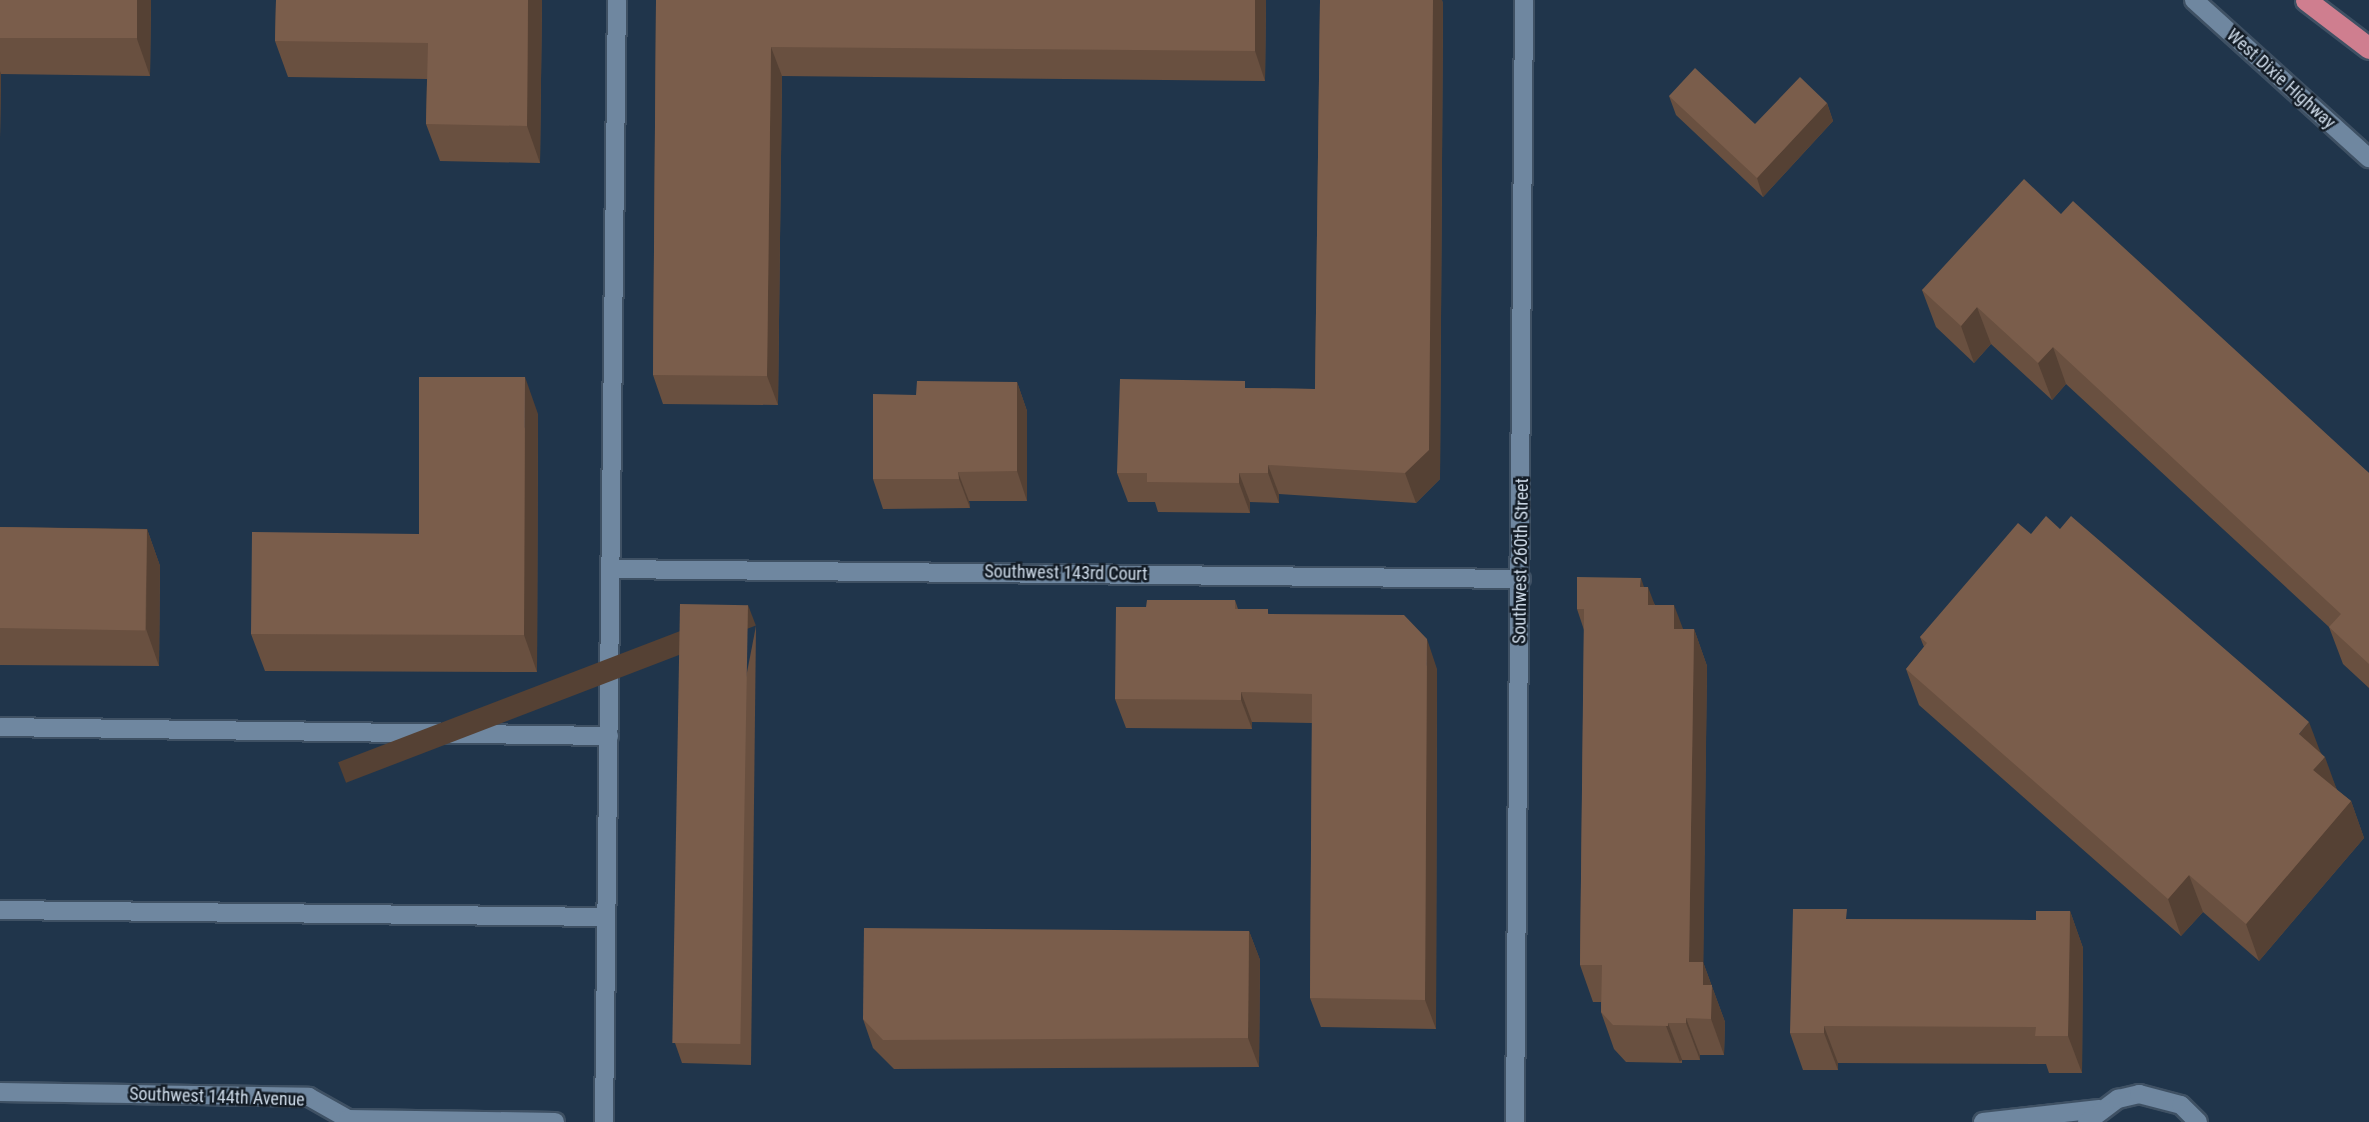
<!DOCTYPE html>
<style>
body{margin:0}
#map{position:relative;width:2369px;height:1122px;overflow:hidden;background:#20354b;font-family:"Roboto Condensed",sans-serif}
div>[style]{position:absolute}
.roads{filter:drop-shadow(2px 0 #3f5164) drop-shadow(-2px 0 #3f5164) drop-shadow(0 2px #3f5164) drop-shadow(0 -2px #3f5164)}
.minor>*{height:18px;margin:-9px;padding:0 9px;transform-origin:9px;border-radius:9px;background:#6f87a0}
.highway>*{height:21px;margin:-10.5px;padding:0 10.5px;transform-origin:10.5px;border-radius:10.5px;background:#cf7e8f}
.wall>*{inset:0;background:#695040}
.shaded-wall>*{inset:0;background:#554134;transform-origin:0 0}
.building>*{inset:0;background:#7a5d4b;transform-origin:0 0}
span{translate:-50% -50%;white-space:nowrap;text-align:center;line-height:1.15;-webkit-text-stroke:5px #131c26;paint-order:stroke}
.street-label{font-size:18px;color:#cedbe9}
</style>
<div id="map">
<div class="roads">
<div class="minor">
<div style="left:2194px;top:0;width:236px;rotate:42.1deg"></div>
<div style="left:610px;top:569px;width:911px;rotate:0.63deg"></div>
<div style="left:0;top:727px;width:609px;rotate:0.85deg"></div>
<div style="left:0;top:910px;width:606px;rotate:0.66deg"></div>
<div style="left:0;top:1092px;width:309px;rotate:0.9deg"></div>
<div style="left:309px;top:1097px;width:45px;rotate:29.4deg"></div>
<div style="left:348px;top:1119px;width:207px;rotate:0.8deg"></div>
<div style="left:604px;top:1122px;width:1122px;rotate:-89.34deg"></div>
<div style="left:1515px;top:1122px;width:1122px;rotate:-89.54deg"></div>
<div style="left:1983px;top:1122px;width:117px;rotate:-6.4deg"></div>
<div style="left:2087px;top:1122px;width:39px;rotate:-37deg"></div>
<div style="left:2118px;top:1099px;width:22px;rotate:-13deg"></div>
<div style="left:2139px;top:1094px;width:43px;rotate:14.7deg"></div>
<div style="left:2181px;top:1105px;width:24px;rotate:45deg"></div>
</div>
<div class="highway">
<div style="left:2306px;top:0;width:79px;rotate:37.3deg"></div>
</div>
</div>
<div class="wall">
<div style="clip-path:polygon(0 0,151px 0,150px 76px,1px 74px,0 139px)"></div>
<div style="clip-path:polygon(276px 0,542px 0,540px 163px,440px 161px,426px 124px,427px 79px,288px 77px,275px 41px)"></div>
<div style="clip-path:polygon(656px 0,1266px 0,1265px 81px,782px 76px,778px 405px,663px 404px,653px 375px)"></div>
<div style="clip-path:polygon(1320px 0,1442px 0,1443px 4px,1440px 479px,1416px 503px,1279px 494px,1279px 503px,1250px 502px,1250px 513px,1158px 512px,1155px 502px,1128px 502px,1117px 473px,1248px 388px,1315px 389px)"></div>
<div style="clip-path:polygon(1669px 96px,1755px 124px,1827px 103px,1833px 121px,1763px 197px,1676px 115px)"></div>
<div style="clip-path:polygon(2061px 214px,2369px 473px,2369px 688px,2343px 664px,2329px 627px,2066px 384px,2052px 400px,1991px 344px,1974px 363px,1936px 327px,1922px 290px)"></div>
<div style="clip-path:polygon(1017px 382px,1027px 411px,1027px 501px,969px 501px,970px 508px,883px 509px,873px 479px,916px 395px)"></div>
<div style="clip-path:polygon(538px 414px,537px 672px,265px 671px,251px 634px,419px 534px)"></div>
<div style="clip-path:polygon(0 527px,147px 529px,160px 566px,159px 666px,0 665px)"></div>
<div style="clip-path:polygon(2060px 529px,2321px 753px,2337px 790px,2351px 801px,2364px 838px,2259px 961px,2203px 912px,2181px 936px,1919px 705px,1906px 669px,1924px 647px,1920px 637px,2031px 534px)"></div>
<div style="clip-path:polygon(1644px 587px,1655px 605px,1683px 629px,1694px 629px,1707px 666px,1703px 962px,1725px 1022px,1724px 1055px,1700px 1055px,1700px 1060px,1682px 1060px,1682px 1063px,1626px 1062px,1614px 1049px,1601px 1012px,1601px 1002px,1593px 1002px,1580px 965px,1584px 630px,1577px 609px)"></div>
<div style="clip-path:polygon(1235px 600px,1238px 609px,1270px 614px,1437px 669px,1436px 1029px,1321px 1027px,1310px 998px,1312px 723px,1252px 722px,1252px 729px,1126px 728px,1115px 699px,1146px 607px)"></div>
<div style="clip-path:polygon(756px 626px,751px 1065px,682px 1063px,675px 1043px)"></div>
<div style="clip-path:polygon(2070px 911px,2083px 948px,2082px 1073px,2049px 1073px,2046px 1064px,1838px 1063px,1838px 1070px,1803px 1070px,1790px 1033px,1850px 919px,2036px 920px)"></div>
<div style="clip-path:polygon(1249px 931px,1260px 960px,1259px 1067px,894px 1069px,873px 1048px,863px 1019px)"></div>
</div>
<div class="shaded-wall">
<div style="clip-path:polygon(137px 0,151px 0,150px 76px,137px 39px)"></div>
<div style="clip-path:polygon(528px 0,542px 0,540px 163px,527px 126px)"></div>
<div style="clip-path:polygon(1255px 0,1266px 0,1265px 81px,1255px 51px)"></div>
<div style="clip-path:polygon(1433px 0,1442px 0,1443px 4px,1440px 479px,1416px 503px,1405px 473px)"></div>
<div style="clip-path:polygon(771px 47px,782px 76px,778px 405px,767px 376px)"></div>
<div style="clip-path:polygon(0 71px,1px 74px,0 139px)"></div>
<div style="clip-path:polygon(1827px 103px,1833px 121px,1763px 197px,1757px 178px)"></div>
<div style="clip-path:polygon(1977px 307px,1991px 344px,1974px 363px,1961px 326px)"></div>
<div style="clip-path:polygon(2053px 347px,2066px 384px,2052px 400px,2038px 363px)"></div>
<div style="clip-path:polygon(525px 377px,538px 414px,537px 672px,524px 635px)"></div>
<div style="clip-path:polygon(1017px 382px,1027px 411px,1027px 501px,1017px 471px)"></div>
<div style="clip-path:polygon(1268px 465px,1279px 494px,1279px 503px,1268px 473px)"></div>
<div style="clip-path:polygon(958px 472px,969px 501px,970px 508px,959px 479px)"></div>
<div style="clip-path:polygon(1239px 473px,1250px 502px,1250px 513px,1239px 483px)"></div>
<div style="clip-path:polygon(147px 529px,160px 566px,159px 666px,146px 629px)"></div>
<div style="clip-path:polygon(1641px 578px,1648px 599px,1648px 587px,1662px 624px,1661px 642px,1640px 587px)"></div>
<div style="left:748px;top:605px;width:22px;height:439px;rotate:69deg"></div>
<div style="clip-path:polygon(1674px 605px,1688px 642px,1674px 629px)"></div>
<div style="clip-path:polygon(1694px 629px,1707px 666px,1703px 999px,1689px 962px)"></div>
<div style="clip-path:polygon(1427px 639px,1437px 669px,1436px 1029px,1425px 1000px)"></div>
<div style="clip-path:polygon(1241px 692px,1252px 722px,1252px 729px,1241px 700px)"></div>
<div style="clip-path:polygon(2309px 722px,2323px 759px,2299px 734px)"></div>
<div style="clip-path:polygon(2325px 757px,2338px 793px,2313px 770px)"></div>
<div style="clip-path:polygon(2351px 801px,2364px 838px,2259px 961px,2246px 924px)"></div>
<div style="clip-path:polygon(2189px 875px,2203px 912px,2181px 936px,2168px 899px)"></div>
<div style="clip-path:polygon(2070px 911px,2083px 948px,2082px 1073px,2068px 1036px)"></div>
<div style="clip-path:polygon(1249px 931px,1260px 960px,1259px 1067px,1248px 1038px)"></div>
<div style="clip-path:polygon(1703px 962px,1725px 1022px,1724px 1055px,1711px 1019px,1703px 985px)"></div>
<div style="clip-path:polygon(1686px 1018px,1700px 1055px,1700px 1060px,1686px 1023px)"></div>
<div style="left:1668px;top:1023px;width:40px;height:3px;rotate:69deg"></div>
<div style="clip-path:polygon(1824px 1026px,1838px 1063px,1838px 1070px,1824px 1033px)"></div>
</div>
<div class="building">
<div style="left:0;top:0;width:137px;height:38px"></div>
<div style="clip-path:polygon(276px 0,528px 0,527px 126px,426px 124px,428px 43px,275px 41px)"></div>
<div style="clip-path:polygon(656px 0,1255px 0,1255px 51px,771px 47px,767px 376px,653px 375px)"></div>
<div style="clip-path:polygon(1320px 0,1433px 0,1429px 450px,1405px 473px,1268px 465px,1268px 473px,1239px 473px,1239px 483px,1147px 482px,1147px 473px,1117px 473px,1120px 379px,1245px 381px,1245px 388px,1315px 389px)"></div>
<div style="clip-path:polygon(1695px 68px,1755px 124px,1800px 77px,1827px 103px,1757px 178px,1669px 96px)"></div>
<div style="clip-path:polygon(2024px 179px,2061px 214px,2073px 201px,2369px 473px,2369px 664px,2329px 627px,2341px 614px,2053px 347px,2038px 363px,1977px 307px,1961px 326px,1922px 290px)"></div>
<div style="clip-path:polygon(419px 377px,525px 377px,524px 635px,251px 634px,252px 532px,419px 534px)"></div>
<div style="clip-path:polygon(917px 381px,1017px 382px,1017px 471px,958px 472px,959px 479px,873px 479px,873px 394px,916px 395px)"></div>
<div style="clip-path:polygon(2046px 516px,2060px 529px,2071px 516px,2309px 722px,2299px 734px,2325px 757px,2313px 770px,2351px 801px,2246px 924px,2189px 875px,2168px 899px,1906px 669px,1927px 643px,1920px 637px,2018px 523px,2031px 534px)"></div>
<div style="left:0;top:527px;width:147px;height:101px;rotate:1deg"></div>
<div style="clip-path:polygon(1577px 577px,1641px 578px,1640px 587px,1648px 587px,1648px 605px,1674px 605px,1674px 629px,1694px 629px,1689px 962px,1703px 962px,1703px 985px,1712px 985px,1711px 1019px,1686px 1018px,1686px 1023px,1668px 1023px,1668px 1026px,1613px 1025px,1601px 1012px,1602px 965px,1580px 965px,1584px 609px,1577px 609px)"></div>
<div style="clip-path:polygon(1147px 600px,1235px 600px,1235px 609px,1268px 609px,1268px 614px,1404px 615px,1427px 639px,1425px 1000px,1310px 998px,1312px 694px,1241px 692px,1241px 700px,1115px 699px,1116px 607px,1146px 607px)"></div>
<div style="left:680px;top:604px;width:68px;height:439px;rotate:1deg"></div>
<div style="clip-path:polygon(1793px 909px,1847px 909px,1846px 919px,2036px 920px,2036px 911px,2070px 911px,2068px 1036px,2035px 1036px,2036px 1027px,1824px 1026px,1824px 1033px,1790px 1033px)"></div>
<div style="clip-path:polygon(864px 928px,1249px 931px,1248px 1038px,883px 1040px,863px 1019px)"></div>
</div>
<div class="street-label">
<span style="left:2281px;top:79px;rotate:42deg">West Dixie Highway</span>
<span style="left:1521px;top:561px;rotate:-89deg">Southwest 260th Street</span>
<span style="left:1066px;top:573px;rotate:1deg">Southwest 143rd Court</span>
<span style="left:217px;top:1097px;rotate:2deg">Southwest 144th Avenue</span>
</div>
</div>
